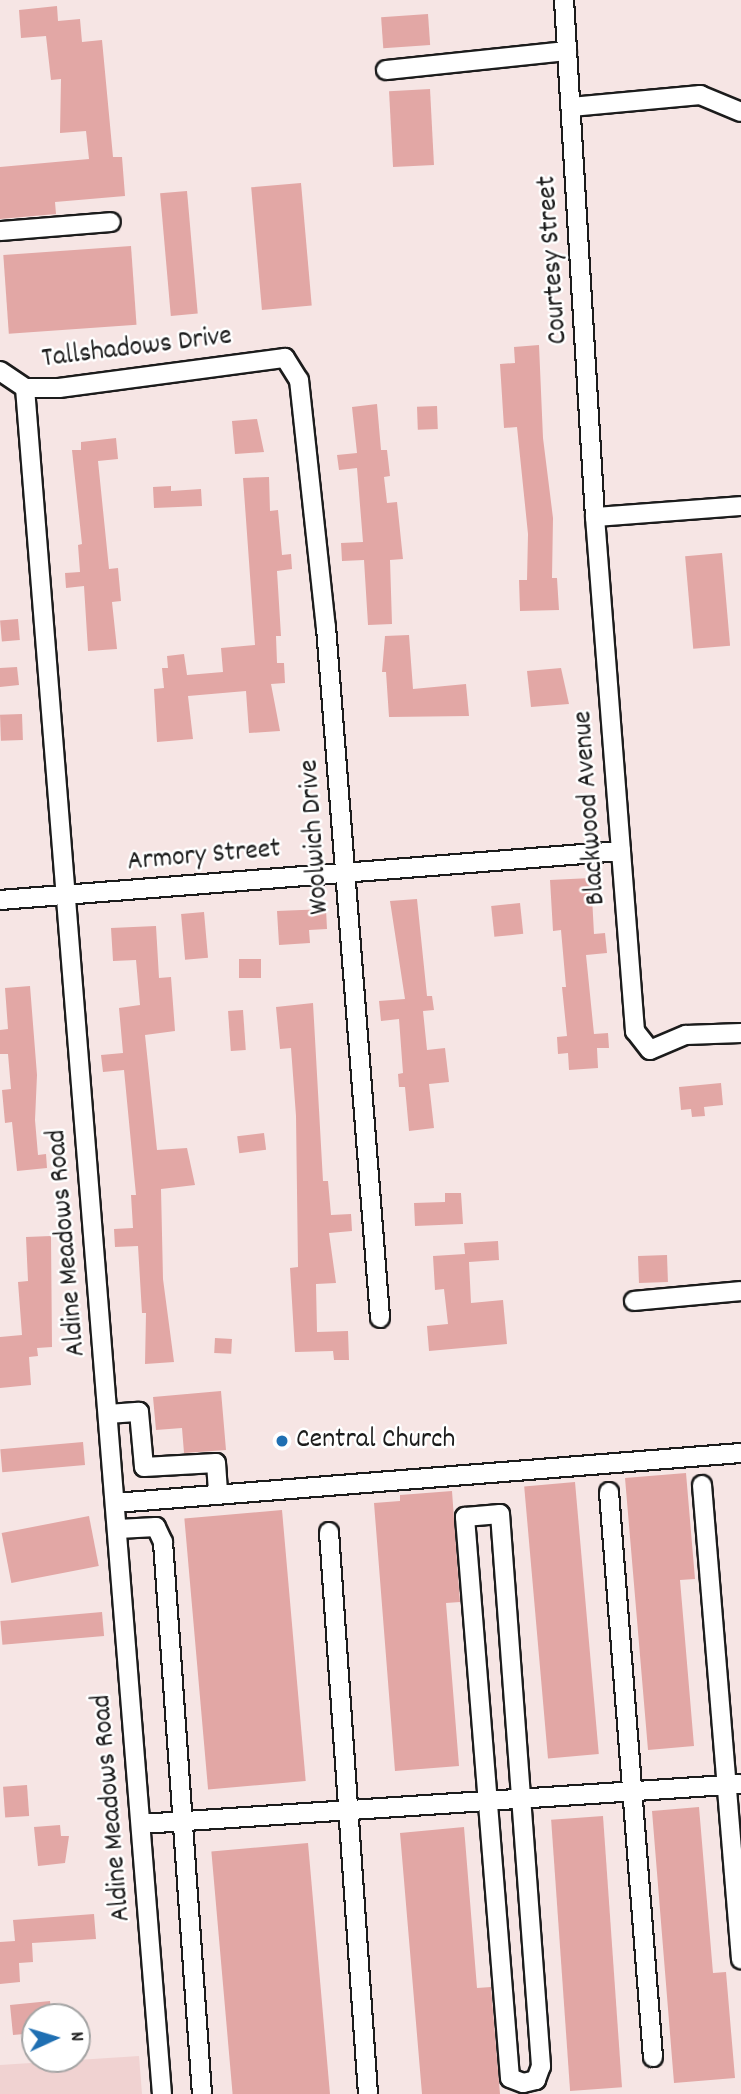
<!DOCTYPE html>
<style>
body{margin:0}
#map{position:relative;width:741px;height:2094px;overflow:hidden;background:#f6e5e4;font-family:Dekko,sans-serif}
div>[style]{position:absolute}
.built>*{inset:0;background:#f0d2d1}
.building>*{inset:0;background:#e2a7a5;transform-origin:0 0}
.roads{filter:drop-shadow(2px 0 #1c1c1c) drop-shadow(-2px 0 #1c1c1c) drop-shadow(0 2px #1c1c1c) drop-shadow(0 -2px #1c1c1c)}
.minor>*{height:18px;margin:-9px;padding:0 9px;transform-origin:9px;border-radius:9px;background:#fff}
.dots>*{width:19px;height:19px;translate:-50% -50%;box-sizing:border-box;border:4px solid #fff;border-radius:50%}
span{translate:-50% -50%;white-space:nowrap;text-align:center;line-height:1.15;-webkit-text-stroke:5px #fff;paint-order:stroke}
.street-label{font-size:28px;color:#1c1c1c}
.poi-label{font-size:28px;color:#1c1c1c}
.left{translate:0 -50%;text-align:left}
.north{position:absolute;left:21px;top:2003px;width:70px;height:70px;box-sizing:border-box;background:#fff;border:2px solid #a4a4a4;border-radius:50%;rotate:86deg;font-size:19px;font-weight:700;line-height:28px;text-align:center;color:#1c1c1c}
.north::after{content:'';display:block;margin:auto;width:24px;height:32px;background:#1f6fb2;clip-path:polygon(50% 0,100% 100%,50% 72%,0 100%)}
</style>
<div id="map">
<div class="built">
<div style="clip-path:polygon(139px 2056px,142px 2094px,0 2094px,0 2065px)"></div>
</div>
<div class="building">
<div style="clip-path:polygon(57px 6px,58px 21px,80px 19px,82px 42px,102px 40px,113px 157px,122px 157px,125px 196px,55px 202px,56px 214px,0 219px,0 167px,89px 159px,86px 131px,60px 133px,61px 79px,51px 80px,46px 36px,21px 38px,19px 10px)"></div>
<div style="left:428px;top:14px;width:31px;height:47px;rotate:86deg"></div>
<div style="left:430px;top:89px;width:76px;height:41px;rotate:87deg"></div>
<div style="left:301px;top:183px;width:123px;height:50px;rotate:85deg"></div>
<div style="left:187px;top:191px;width:123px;height:27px;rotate:85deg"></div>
<div style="left:131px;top:246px;width:79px;height:128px;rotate:86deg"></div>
<div style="clip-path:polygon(539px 345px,543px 438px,553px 518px,552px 578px,557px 578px,559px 610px,520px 611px,519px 580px,527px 580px,528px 534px,517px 427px,504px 428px,500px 364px,515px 363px,514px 347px)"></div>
<div style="clip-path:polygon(377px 404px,381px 450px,387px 450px,390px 476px,384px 477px,387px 503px,397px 502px,403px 559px,390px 560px,392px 624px,368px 625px,364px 560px,342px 561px,341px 543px,363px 542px,357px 468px,339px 470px,337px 455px,357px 453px,352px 407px)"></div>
<div style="left:437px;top:406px;width:23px;height:20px;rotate:88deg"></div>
<div style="clip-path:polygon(257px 419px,264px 452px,235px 454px,232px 421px)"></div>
<div style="clip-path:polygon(116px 438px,118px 459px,98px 461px,109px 569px,118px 568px,121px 601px,112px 602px,117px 649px,88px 651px,84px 586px,66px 588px,65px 573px,80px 572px,78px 545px,82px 544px,72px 450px,81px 450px,81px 442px)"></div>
<div style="clip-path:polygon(269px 477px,270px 511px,278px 510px,282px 555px,291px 554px,292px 569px,277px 571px,281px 636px,276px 636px,277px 663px,284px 663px,285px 683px,271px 684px,280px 731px,249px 733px,246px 691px,188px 696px,193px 739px,157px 742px,154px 689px,164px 688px,162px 668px,168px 668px,167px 656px,184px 654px,187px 675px,223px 672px,221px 648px,255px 645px,243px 478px)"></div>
<div style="clip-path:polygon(171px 486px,171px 491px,201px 489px,202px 506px,154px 508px,153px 487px)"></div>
<div style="left:722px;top:553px;width:93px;height:37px;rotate:85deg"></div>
<div style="left:18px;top:619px;width:21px;height:18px;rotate:85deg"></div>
<div style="clip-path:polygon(409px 635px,413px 689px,466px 684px,469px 716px,389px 717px,386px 672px,382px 672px,385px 636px)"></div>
<div style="clip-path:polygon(17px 667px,19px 685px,0 687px,0 668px)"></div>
<div style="clip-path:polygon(561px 668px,569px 704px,531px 707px,527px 671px)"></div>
<div style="left:22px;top:714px;width:26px;height:22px;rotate:88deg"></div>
<div style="clip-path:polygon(591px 878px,594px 934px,605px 933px,607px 953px,586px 955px,594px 1034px,608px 1033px,609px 1048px,597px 1048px,598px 1068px,569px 1070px,568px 1053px,558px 1054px,557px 1037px,567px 1036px,562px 987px,566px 987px,561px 930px,553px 931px,550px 880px)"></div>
<div style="clip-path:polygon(417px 899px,427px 996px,432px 996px,434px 1010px,423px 1011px,427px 1050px,445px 1048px,449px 1082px,429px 1084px,434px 1128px,409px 1131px,405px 1087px,399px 1087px,398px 1074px,403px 1073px,399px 1019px,381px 1021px,379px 1001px,405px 999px,390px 901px)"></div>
<div style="left:520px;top:903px;width:31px;height:29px;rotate:84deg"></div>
<div style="clip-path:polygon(326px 909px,327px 929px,309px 930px,310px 943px,279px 945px,277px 911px)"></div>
<div style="left:204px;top:912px;width:46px;height:23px;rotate:85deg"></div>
<div style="clip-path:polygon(156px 926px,159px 978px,171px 977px,175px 1031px,145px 1035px,157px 1150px,187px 1148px,195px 1185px,161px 1189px,163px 1279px,174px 1362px,145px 1364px,146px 1313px,142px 1313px,138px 1246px,115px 1247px,114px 1229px,133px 1228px,131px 1195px,136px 1195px,124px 1070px,103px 1072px,101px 1055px,123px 1053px,119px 1008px,140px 1005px,136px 960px,113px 961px,111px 928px)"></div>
<div style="left:261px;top:959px;width:19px;height:22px;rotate:90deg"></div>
<div style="clip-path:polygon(30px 986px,37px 1075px,35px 1120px,38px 1155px,46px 1154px,47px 1168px,17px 1171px,12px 1122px,5px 1123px,2px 1090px,11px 1089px,8px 1054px,0 1054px,0 1030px,8px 1029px,5px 988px)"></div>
<div style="clip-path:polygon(313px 1003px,323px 1181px,328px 1181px,331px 1215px,351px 1214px,352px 1231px,329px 1233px,336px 1283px,316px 1284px,317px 1332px,348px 1331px,349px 1360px,334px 1360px,333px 1351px,295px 1352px,290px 1268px,298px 1267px,296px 1116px,291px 1048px,280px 1049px,276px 1007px)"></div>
<div style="left:243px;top:1010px;width:40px;height:15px;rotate:86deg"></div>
<div style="clip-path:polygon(721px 1083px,723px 1105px,704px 1107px,705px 1116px,692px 1117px,691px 1109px,681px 1110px,679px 1087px)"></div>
<div style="left:264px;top:1133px;width:17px;height:27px;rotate:83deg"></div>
<div style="clip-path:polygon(445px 1193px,461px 1193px,463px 1224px,415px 1226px,414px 1203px,445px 1202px)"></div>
<div style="clip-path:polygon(51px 1236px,52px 1347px,37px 1348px,38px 1356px,29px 1357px,31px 1385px,0 1388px,0 1337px,22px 1335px,18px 1282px,28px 1281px,26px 1237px)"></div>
<div style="clip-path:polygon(498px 1241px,499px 1260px,469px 1262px,471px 1303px,503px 1300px,507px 1344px,429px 1351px,427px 1326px,448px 1324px,444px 1289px,435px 1290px,433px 1256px,465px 1254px,464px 1243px)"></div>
<div style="left:667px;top:1255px;width:27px;height:29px;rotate:88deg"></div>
<div style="left:215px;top:1338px;width:17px;height:15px;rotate:3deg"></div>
<div style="clip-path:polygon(221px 1391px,226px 1450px,184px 1453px,182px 1428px,156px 1430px,153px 1397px)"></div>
<div style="left:83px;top:1442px;width:23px;height:83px;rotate:85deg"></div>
<div style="clip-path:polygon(686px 1473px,695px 1579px,680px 1580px,694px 1746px,648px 1750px,625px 1478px)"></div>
<div style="left:575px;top:1482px;width:273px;height:51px;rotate:85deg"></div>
<div style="clip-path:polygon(452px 1491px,460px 1602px,446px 1603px,459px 1766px,395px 1771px,374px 1503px,400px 1501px,400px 1495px)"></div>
<div style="left:282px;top:1510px;width:272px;height:98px;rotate:85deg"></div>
<div style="left:89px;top:1516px;width:51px;height:89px;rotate:79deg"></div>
<div style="left:102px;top:1612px;width:24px;height:102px;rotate:85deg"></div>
<div style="left:27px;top:1785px;width:31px;height:24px;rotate:86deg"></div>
<div style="clip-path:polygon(699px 1807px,713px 1973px,726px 1972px,735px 2078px,674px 2083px,652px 1811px)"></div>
<div style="left:603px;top:1816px;width:272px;height:52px;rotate:86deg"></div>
<div style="clip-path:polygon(60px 1825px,61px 1836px,69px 1836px,65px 1863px,38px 1866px,34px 1827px)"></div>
<div style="clip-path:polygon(464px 1827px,477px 1988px,491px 1987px,500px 2094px,422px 2094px,400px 1833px)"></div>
<div style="left:308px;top:1843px;width:252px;height:97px;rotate:85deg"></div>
<div style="clip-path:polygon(94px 1914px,96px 1939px,32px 1943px,33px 1962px,19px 1963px,20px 1982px,0 1984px,0 1942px,15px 1941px,13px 1920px)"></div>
<div style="clip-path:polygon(50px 2001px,52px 2017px,35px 2017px,35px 2033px,13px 2035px,10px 2005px)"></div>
</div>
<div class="roads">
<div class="minor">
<div style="left:564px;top:0;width:518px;rotate:86.57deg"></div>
<div style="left:595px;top:517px;width:516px;rotate:85.55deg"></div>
<div style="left:635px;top:1031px;width:24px;rotate:52deg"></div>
<div style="left:650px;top:1050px;width:39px;rotate:-23deg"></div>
<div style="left:686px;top:1035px;width:55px;rotate:-2.1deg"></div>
<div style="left:386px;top:70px;width:182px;rotate:-6deg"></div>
<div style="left:571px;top:107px;width:130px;rotate:-5.3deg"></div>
<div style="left:700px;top:95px;width:44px;rotate:22.5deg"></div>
<div style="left:0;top:231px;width:111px;rotate:-4.6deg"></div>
<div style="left:0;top:371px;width:30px;rotate:34deg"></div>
<div style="left:25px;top:388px;width:34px"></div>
<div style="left:59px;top:388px;width:228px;rotate:-7.6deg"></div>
<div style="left:285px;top:358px;width:26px;rotate:58deg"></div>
<div style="left:299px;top:380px;width:248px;rotate:83.8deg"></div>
<div style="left:326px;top:627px;width:693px;rotate:85.53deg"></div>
<div style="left:25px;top:388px;width:1711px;rotate:85.41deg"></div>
<div style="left:595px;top:517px;width:146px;rotate:-4.3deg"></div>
<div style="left:0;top:900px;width:623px;rotate:-4.51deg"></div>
<div style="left:634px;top:1301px;width:107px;rotate:-5.3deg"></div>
<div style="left:108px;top:1414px;width:31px;rotate:-4deg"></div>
<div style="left:139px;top:1412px;width:55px;rotate:84.8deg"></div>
<div style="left:144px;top:1467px;width:72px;rotate:-3.2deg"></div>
<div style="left:216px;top:1463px;width:31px;rotate:86deg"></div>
<div style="left:702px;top:1485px;width:476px;rotate:85.3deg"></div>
<div style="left:609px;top:1492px;width:567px;rotate:85.55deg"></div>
<div style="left:115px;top:1503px;width:628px;rotate:-4.57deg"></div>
<div style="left:500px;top:1514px;width:554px;rotate:85.75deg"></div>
<div style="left:541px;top:2066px;width:15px;rotate:110deg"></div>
<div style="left:536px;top:2080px;width:13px;rotate:167deg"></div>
<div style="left:523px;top:2083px;width:14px;rotate:-159deg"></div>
<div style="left:510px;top:2078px;width:563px;rotate:-94.59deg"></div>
<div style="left:465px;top:1517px;width:35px;rotate:-5deg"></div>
<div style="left:118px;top:1529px;width:38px;rotate:-3deg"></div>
<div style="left:156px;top:1527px;width:17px;rotate:65deg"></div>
<div style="left:163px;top:1542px;width:553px;rotate:85.96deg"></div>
<div style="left:329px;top:1532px;width:563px;rotate:86.03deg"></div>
<div style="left:141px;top:1824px;width:601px;rotate:-3.81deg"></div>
</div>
</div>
<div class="dots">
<div style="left:282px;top:1441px;background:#1f6fb2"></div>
</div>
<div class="street-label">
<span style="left:554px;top:260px;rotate:-94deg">Courtesy Street</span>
<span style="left:137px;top:349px;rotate:-7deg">Tallshadows Drive</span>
<span style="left:591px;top:808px;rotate:-94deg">Blackwood Avenue</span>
<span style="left:316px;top:837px;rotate:-94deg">Woolwich Drive</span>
<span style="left:204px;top:857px;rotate:-5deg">Armory Street</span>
<span style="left:68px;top:1243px;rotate:-95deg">Aldine Meadows Road</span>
<span style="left:113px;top:1808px;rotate:-95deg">Aldine Meadows Road</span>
</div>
<div class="poi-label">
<span class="left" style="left:296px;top:1441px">Central Church</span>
</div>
<div class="north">N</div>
</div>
